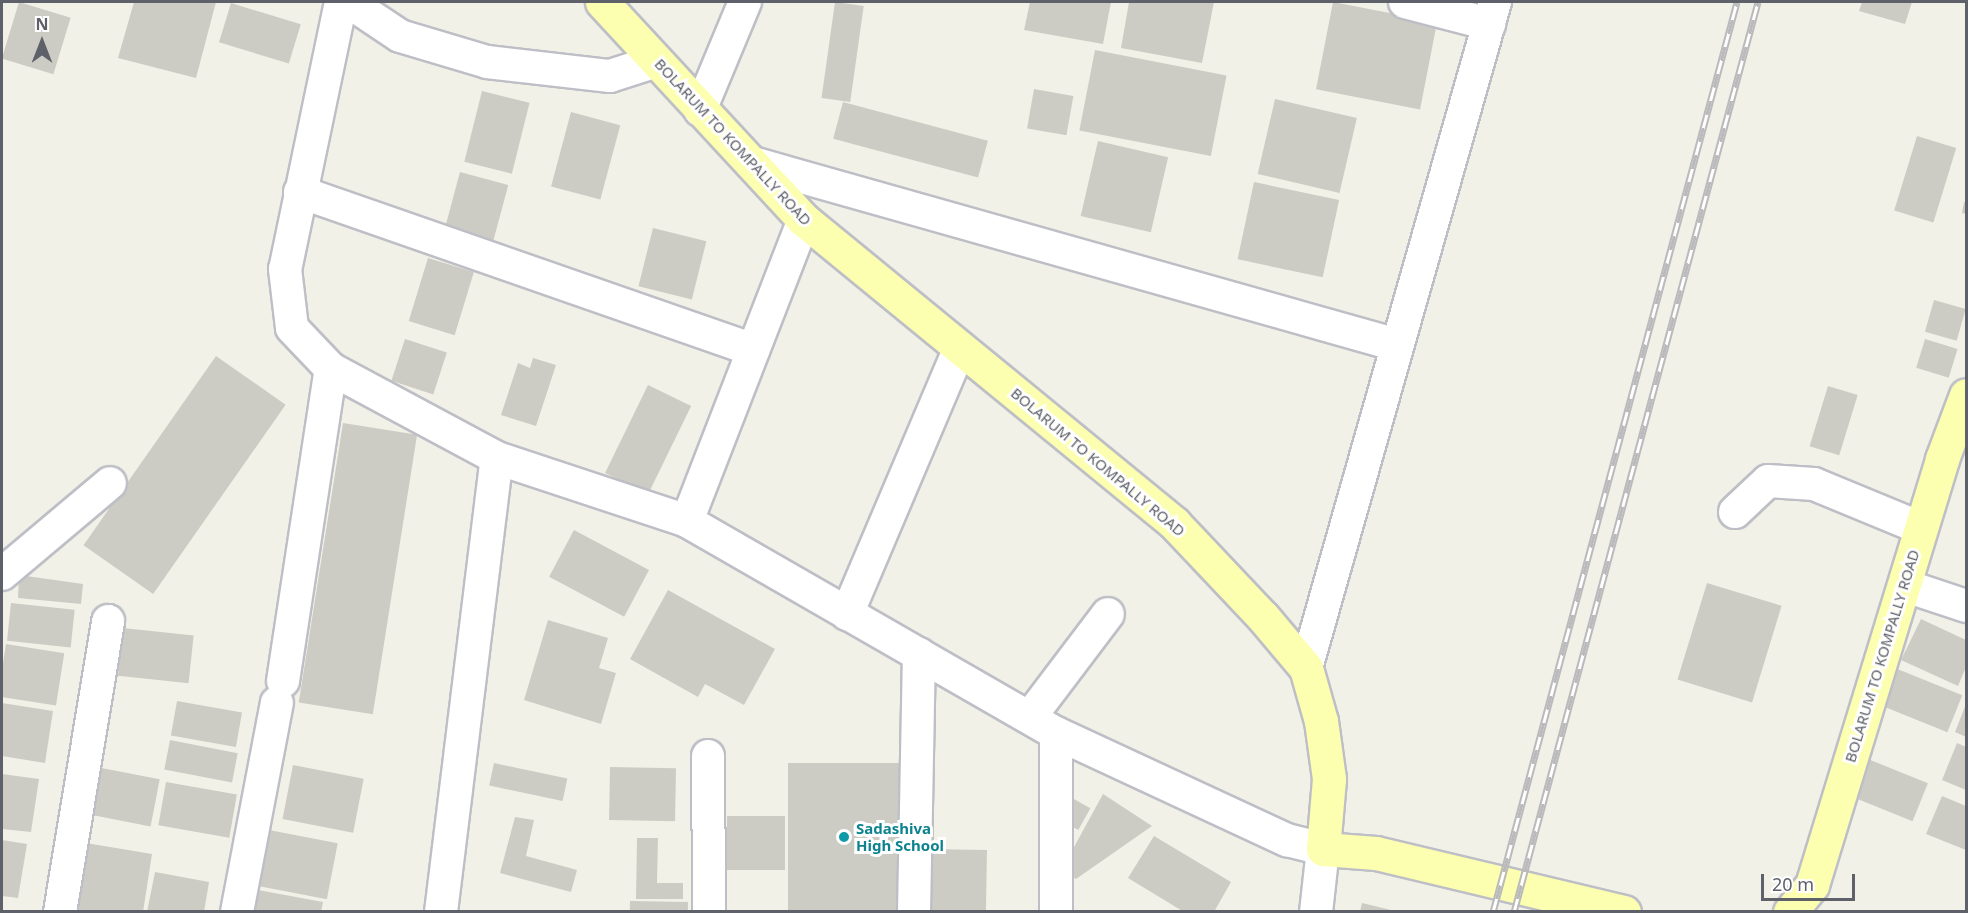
<!DOCTYPE html>
<style>
body{margin:0}
#map{position:relative;width:1968px;height:913px;overflow:hidden;background:#f2f1e7;font-family:"Noto Sans",sans-serif}
div>[style]{position:absolute}
.building>*{inset:0;background:#cdccc4;transform-origin:0 0}
.roads{filter:drop-shadow(2px 0 #bebfc6) drop-shadow(-2px 0 #bebfc6) drop-shadow(0 2px #bebfc6) drop-shadow(0 -2px #bebfc6)}
.minor>*{height:32px;margin:-16px;padding:0 16px;transform-origin:16px;border-radius:16px;background:#fff}
.major>*{height:33px;margin:-16.5px;padding:0 16.5px;transform-origin:16.5px;border-radius:16.5px;background:#fcffaf}
.rail>*{height:7px;margin-top:-3.5px;transform-origin:0;background:repeating-linear-gradient(90deg,#fff 0 14px,#bababc 0 28px);box-sizing:border-box;border-block:2px solid #bababc}
.dots>*{width:16px;height:16px;translate:-50% -50%;box-sizing:border-box;border:3px solid #fff;border-radius:50%}
span{translate:-50% -50%;white-space:nowrap;text-align:center;line-height:1.15;-webkit-text-stroke:6px #fff;paint-order:stroke}
.street-label{font-size:15px;color:#5e6169}
.culture-label{font-size:15px;color:#0d838f;font-weight:700}
.left{translate:0 -50%;text-align:left}
.frame{position:absolute;inset:0;border:3px solid #5e6169;pointer-events:none}
.north{position:absolute;left:12px;top:12px;width:60px;height:60px;-webkit-text-stroke:4px #fff;paint-order:stroke;rotate:0deg;font-size:16px;font-weight:700;line-height:24px;text-align:center;color:#5e6169}
.north::after{content:'';display:block;margin:auto;width:21px;height:27px;background:#5e6169;clip-path:polygon(50% 0,100% 100%,50% 72%,0 100%)}
.scale{position:absolute;left:1761px;top:874px;width:94px;height:27px;box-sizing:border-box;border:3px solid #5e6169;border-top:0;padding-left:8px;font-size:18px;line-height:21px;white-space:nowrap;color:#5e6169;-webkit-text-stroke:4px #fff;paint-order:stroke}
</style>
<div id="map">
<div class="building">
<div style="left:19px;top:2px;width:54px;height:59px;rotate:17deg"></div>
<div style="clip-path:polygon(134px 2px,216px 2px,196px 78px,118px 58px)"></div>
<div style="left:835px;top:2px;width:29px;height:97px;rotate:8deg"></div>
<div style="clip-path:polygon(1030px 2px,1111px 2px,1103px 44px,1024px 30px)"></div>
<div style="clip-path:polygon(1129px 2px,1214px 2px,1202px 63px,1121px 48px)"></div>
<div style="left:1333px;top:2px;width:106px;height:89px;rotate:11deg"></div>
<div style="clip-path:polygon(1862px 2px,1912px 2px,1905px 24px,1859px 11px)"></div>
<div style="left:231px;top:3px;width:73px;height:41px;rotate:17deg"></div>
<div style="left:1095px;top:50px;width:134px;height:82px;rotate:11deg"></div>
<div style="left:1034px;top:89px;width:40px;height:40px;rotate:10deg"></div>
<div style="left:482px;top:91px;width:49px;height:73px;rotate:14deg"></div>
<div style="left:1275px;top:99px;width:84px;height:77px;rotate:13deg"></div>
<div style="left:843px;top:102px;width:150px;height:38px;rotate:15deg"></div>
<div style="left:571px;top:112px;width:51px;height:77px;rotate:15deg"></div>
<div style="left:1917px;top:136px;width:41px;height:78px;rotate:17deg"></div>
<div style="left:1098px;top:141px;width:72px;height:77px;rotate:13deg"></div>
<div style="left:460px;top:172px;width:50px;height:63px;rotate:15deg"></div>
<div style="left:1254px;top:182px;width:87px;height:79px;rotate:12deg"></div>
<div style="clip-path:polygon(1964px 202px,1966px 202px,1966px 214px,1962px 213px)"></div>
<div style="left:653px;top:228px;width:55px;height:60px;rotate:14deg"></div>
<div style="left:428px;top:258px;width:48px;height:66px;rotate:17deg"></div>
<div style="left:1934px;top:300px;width:33px;height:33px;rotate:16deg"></div>
<div style="left:405px;top:339px;width:44px;height:44px;rotate:18deg"></div>
<div style="left:1925px;top:339px;width:34px;height:30px;rotate:17deg"></div>
<div style="left:216px;top:356px;width:85px;height:231px;rotate:35deg"></div>
<div style="clip-path:polygon(533px 358px,556px 365px,536px 426px,501px 415px,518px 363px,530px 368px)"></div>
<div style="left:648px;top:385px;width:48px;height:98px;rotate:26deg"></div>
<div style="left:1828px;top:386px;width:31px;height:63px;rotate:17deg"></div>
<div style="left:343px;top:423px;width:75px;height:283px;rotate:9deg"></div>
<div style="left:574px;top:530px;width:85px;height:53px;rotate:28deg"></div>
<div style="clip-path:polygon(19px 575px,83px 584px,81px 604px,18px 598px)"></div>
<div style="left:1707px;top:583px;width:78px;height:101px;rotate:17deg"></div>
<div style="clip-path:polygon(668px 590px,775px 649px,744px 705px,705px 684px,698px 697px,630px 659px)"></div>
<div style="left:11px;top:603px;width:64px;height:38px;rotate:6deg"></div>
<div style="clip-path:polygon(1921px 619px,1966px 640px,1966px 667px,1958px 686px,1901px 660px)"></div>
<div style="clip-path:polygon(548px 620px,608px 638px,599px 668px,616px 673px,601px 724px,524px 700px)"></div>
<div style="left:123px;top:628px;width:71px;height:48px;rotate:6deg"></div>
<div style="left:6px;top:644px;width:59px;height:53px;rotate:9deg"></div>
<div style="left:1890px;top:666px;width:78px;height:40px;rotate:22deg"></div>
<div style="left:177px;top:701px;width:66px;height:35px;rotate:10deg"></div>
<div style="clip-path:polygon(2px 703px,53px 711px,45px 763px,2px 756px)"></div>
<div style="clip-path:polygon(1966px 704px,1966px 737px,1955px 732px)"></div>
<div style="left:170px;top:740px;width:69px;height:30px;rotate:11deg"></div>
<div style="clip-path:polygon(1957px 743px,1966px 747px,1966px 790px,1942px 780px)"></div>
<div style="left:1863px;top:757px;width:70px;height:41px;rotate:22deg"></div>
<div style="left:494px;top:763px;width:75px;height:23px;rotate:12deg"></div>
<div style="left:788px;top:763px;width:114px;height:149px"></div>
<div style="left:293px;top:765px;width:72px;height:55px;rotate:11deg"></div>
<div style="left:91px;top:766px;width:70px;height:48px;rotate:11deg"></div>
<div style="left:610px;top:767px;width:66px;height:53px;rotate:1deg"></div>
<div style="clip-path:polygon(2px 774px,39px 779px,31px 832px,2px 829px)"></div>
<div style="left:166px;top:782px;width:72px;height:44px;rotate:10deg"></div>
<div style="clip-path:polygon(1103px 794px,1152px 826px,1076px 879px,1062px 869px)"></div>
<div style="clip-path:polygon(1942px 796px,1966px 806px,1966px 850px,1926px 834px)"></div>
<div style="left:1072px;top:798px;width:21px;height:25px;rotate:29deg"></div>
<div style="left:727px;top:816px;width:58px;height:54px"></div>
<div style="clip-path:polygon(515px 817px,534px 820px,526px 856px,577px 870px,571px 892px,500px 873px)"></div>
<div style="left:269px;top:830px;width:70px;height:57px;rotate:11deg"></div>
<div style="clip-path:polygon(1154px 836px,1231px 882px,1214px 912px,1184px 912px,1128px 878px)"></div>
<div style="clip-path:polygon(637px 838px,658px 838px,657px 883px,683px 883px,683px 899px,636px 899px)"></div>
<div style="clip-path:polygon(2px 840px,27px 844px,18px 898px,2px 896px)"></div>
<div style="clip-path:polygon(86px 843px,152px 854px,143px 912px,75px 911px)"></div>
<div style="left:927px;top:849px;width:60px;height:63px;rotate:1deg"></div>
<div style="clip-path:polygon(155px 872px,209px 882px,204px 912px,147px 912px)"></div>
<div style="clip-path:polygon(258px 890px,323px 902px,321px 912px,254px 912px)"></div>
<div style="left:630px;top:901px;width:58px;height:11px;rotate:1deg"></div>
<div style="clip-path:polygon(1362px 903px,1395px 911px,1395px 912px,1360px 912px)"></div>
</div>
<div class="roads">
<div class="minor">
<div style="left:341px;top:2px;width:273px;rotate:101.8deg"></div>
<div style="left:285px;top:269px;width:59px;rotate:83.2deg"></div>
<div style="left:292px;top:328px;width:57px;rotate:46.4deg"></div>
<div style="left:331px;top:369px;width:188px;rotate:28.2deg"></div>
<div style="left:497px;top:458px;width:200px;rotate:18.3deg"></div>
<div style="left:687px;top:521px;width:426px;rotate:29.9deg"></div>
<div style="left:1056px;top:733px;width:255px;rotate:24.9deg"></div>
<div style="left:1287px;top:840px;width:37px;rotate:14deg"></div>
<div style="left:1323px;top:849px;width:63px;rotate:96.3deg"></div>
<div style="left:349px;top:2px;width:61px;rotate:33.7deg"></div>
<div style="left:400px;top:36px;width:91px;rotate:16.6deg"></div>
<div style="left:487px;top:62px;width:124px;rotate:6.5deg"></div>
<div style="left:610px;top:76px;width:49px;rotate:-17.7deg"></div>
<div style="left:1405px;top:2px;width:87px;rotate:14.7deg"></div>
<div style="left:700px;top:110px;width:117px;rotate:-67.4deg"></div>
<div style="left:756px;top:164px;width:666px;rotate:15.77deg"></div>
<div style="left:300px;top:192px;width:480px;rotate:19.2deg"></div>
<div style="left:1735px;top:512px;width:45px;rotate:-43.2deg"></div>
<div style="left:1768px;top:481px;width:46px;rotate:3.7deg"></div>
<div style="left:1814px;top:484px;width:116px;rotate:22.4deg"></div>
<div style="left:687px;top:521px;width:323px;rotate:-68.8deg"></div>
<div style="left:2px;top:574px;width:141px;rotate:-40.1deg"></div>
<div style="left:1906px;top:586px;width:63px;rotate:18.4deg"></div>
<div style="left:847px;top:614px;width:289px;rotate:-67deg"></div>
<div style="left:1306px;top:668px;width:692px;rotate:-74.16deg"></div>
<div style="left:283px;top:681px;width:316px;rotate:-81.3deg"></div>
<div style="left:1030px;top:717px;width:129px;rotate:-52.9deg"></div>
<div style="left:1056px;top:733px;width:179px;rotate:90deg"></div>
<div style="left:708px;top:756px;width:156px;rotate:89.6deg"></div>
<div style="left:60px;top:912px;width:295px;rotate:-80.6deg"></div>
<div style="left:237px;top:912px;width:213px;rotate:-79.2deg"></div>
<div style="left:441px;top:912px;width:457px;rotate:-83deg"></div>
<div style="left:914px;top:912px;width:258px;rotate:-88.9deg"></div>
</div>
<div class="major">
<div style="left:602px;top:2px;width:297px;rotate:47.2deg"></div>
<div style="left:804px;top:220px;width:478px;rotate:39.3deg"></div>
<div style="left:1174px;top:523px;width:129px;rotate:46.6deg"></div>
<div style="left:1263px;top:617px;width:67px;rotate:49.9deg"></div>
<div style="left:1306px;top:668px;width:55px;rotate:74.2deg"></div>
<div style="left:1321px;top:721px;width:59px;rotate:82.1deg"></div>
<div style="left:1329px;top:779px;width:70px;rotate:94.9deg"></div>
<div style="left:1323px;top:849px;width:53px;rotate:4.3deg"></div>
<div style="left:1376px;top:853px;width:255px;rotate:13.4deg"></div>
<div style="left:1790px;top:912px;width:35px;rotate:-51deg"></div>
<div style="left:1812px;top:885px;width:445px;rotate:-73deg"></div>
<div style="left:1942px;top:459px;width:68px;rotate:-69.4deg"></div>
</div>
</div>
<div class="rail">
<div style="left:1493px;top:912px;width:942px;rotate:-74.99deg"></div>
<div style="left:1514px;top:912px;width:942px;rotate:-74.99deg"></div>
</div>
<div class="dots">
<div style="left:844px;top:837px;background:#0f9aa8"></div>
</div>
<div class="street-label">
<span style="left:733px;top:142px;rotate:47deg">BOLARUM TO KOMPALLY ROAD</span>
<span style="left:1098px;top:462px;rotate:40deg">BOLARUM TO KOMPALLY ROAD</span>
<span style="left:1882px;top:656px;rotate:-73deg">BOLARUM TO KOMPALLY ROAD</span>
</div>
<div class="culture-label">
<span class="left" style="left:856px;top:837px">Sadashiva<br>High School</span>
</div>
<div class="frame"></div>
<div class="north">N</div>
<div class="scale">20 m</div>
</div>
